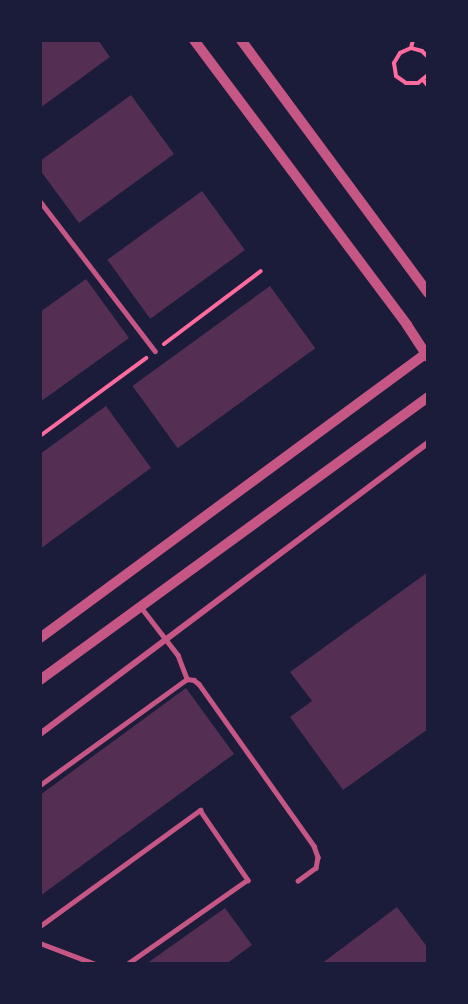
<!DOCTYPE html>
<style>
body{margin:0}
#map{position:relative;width:468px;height:1004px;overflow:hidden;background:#1b1b3a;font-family:Spectral,serif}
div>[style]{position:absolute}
.building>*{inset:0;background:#542f53;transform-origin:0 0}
.path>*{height:4px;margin:-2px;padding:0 2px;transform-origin:2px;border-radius:2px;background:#ff6b9d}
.service>*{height:4.5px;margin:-2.25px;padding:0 2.25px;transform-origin:2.25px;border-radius:2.25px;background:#c65784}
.minor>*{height:6px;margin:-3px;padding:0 3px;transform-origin:3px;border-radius:3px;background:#c65784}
.tertiary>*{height:10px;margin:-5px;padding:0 5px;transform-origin:5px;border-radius:5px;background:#c65784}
span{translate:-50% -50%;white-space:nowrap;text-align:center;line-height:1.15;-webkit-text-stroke:4.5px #1b1b3a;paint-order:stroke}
.frame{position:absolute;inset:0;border:42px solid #1b1b3a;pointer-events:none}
</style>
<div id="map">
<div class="building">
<div style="clip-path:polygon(40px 40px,98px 40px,110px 57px,40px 108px)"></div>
<div style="clip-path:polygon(131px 95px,174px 154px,79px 223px,40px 170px,40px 161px)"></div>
<div style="left:202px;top:191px;width:73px;height:117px;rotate:54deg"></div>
<div style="clip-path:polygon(86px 279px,129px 338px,40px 402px,40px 312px)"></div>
<div style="left:270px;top:286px;width:77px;height:170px;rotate:54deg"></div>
<div style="clip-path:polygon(106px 406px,151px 468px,40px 549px,40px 454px)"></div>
<div style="clip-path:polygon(428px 572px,428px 729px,343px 790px,290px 717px,312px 701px,290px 672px)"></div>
<div style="clip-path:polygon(186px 688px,234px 754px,40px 896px,40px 795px)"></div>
<div style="clip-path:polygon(397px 907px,428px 948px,428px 964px,321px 964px)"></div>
<div style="clip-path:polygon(225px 908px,252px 945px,226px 964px,146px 964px)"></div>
</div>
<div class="path">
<div style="left:411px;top:48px;width:8px;rotate:-76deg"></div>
<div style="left:428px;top:57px;width:8px;rotate:-135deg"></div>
<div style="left:422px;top:51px;width:11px;rotate:-165deg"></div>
<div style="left:411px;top:48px;width:12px;rotate:156deg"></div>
<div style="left:400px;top:53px;width:12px;rotate:121deg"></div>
<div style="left:394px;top:63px;width:13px;rotate:81deg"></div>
<div style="left:396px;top:76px;width:12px;rotate:35deg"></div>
<div style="left:406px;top:83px;width:12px"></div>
<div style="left:418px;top:83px;width:13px;rotate:-39deg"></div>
<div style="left:424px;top:81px;width:6px;rotate:51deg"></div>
<div style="left:164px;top:344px;width:121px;rotate:-37deg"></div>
<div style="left:40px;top:436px;width:132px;rotate:-36.3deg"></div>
</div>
<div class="service">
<div style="left:40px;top:201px;width:189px;rotate:52.5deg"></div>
<div style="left:141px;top:607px;width:61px;rotate:52.4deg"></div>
<div style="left:178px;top:655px;width:26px;rotate:69deg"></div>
<div style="left:40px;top:785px;width:181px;rotate:-35.8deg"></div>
<div style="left:187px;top:679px;width:7px;rotate:8deg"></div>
<div style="left:194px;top:680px;width:6px;rotate:39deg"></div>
<div style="left:199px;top:684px;width:199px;rotate:54.6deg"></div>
<div style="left:314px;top:846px;width:12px;rotate:70deg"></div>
<div style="left:318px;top:857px;width:11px;rotate:100deg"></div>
<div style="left:316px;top:868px;width:22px;rotate:144deg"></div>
<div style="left:40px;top:926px;width:198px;rotate:-35.9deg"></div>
<div style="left:200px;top:810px;width:85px;rotate:55.6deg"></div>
<div style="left:248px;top:880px;width:146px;rotate:145deg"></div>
<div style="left:40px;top:943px;width:59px;rotate:20.9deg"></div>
</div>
<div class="minor">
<div style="left:40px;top:734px;width:485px;rotate:-36.9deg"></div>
</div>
<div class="tertiary">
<div style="left:194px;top:40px;width:356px;rotate:53.2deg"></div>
<div style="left:407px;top:325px;width:38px;rotate:57deg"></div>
<div style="left:241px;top:40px;width:315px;rotate:53.5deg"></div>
<div style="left:40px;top:638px;width:482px;rotate:-36.4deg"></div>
<div style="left:40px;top:680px;width:480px;rotate:-36.1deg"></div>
</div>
<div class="frame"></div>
</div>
